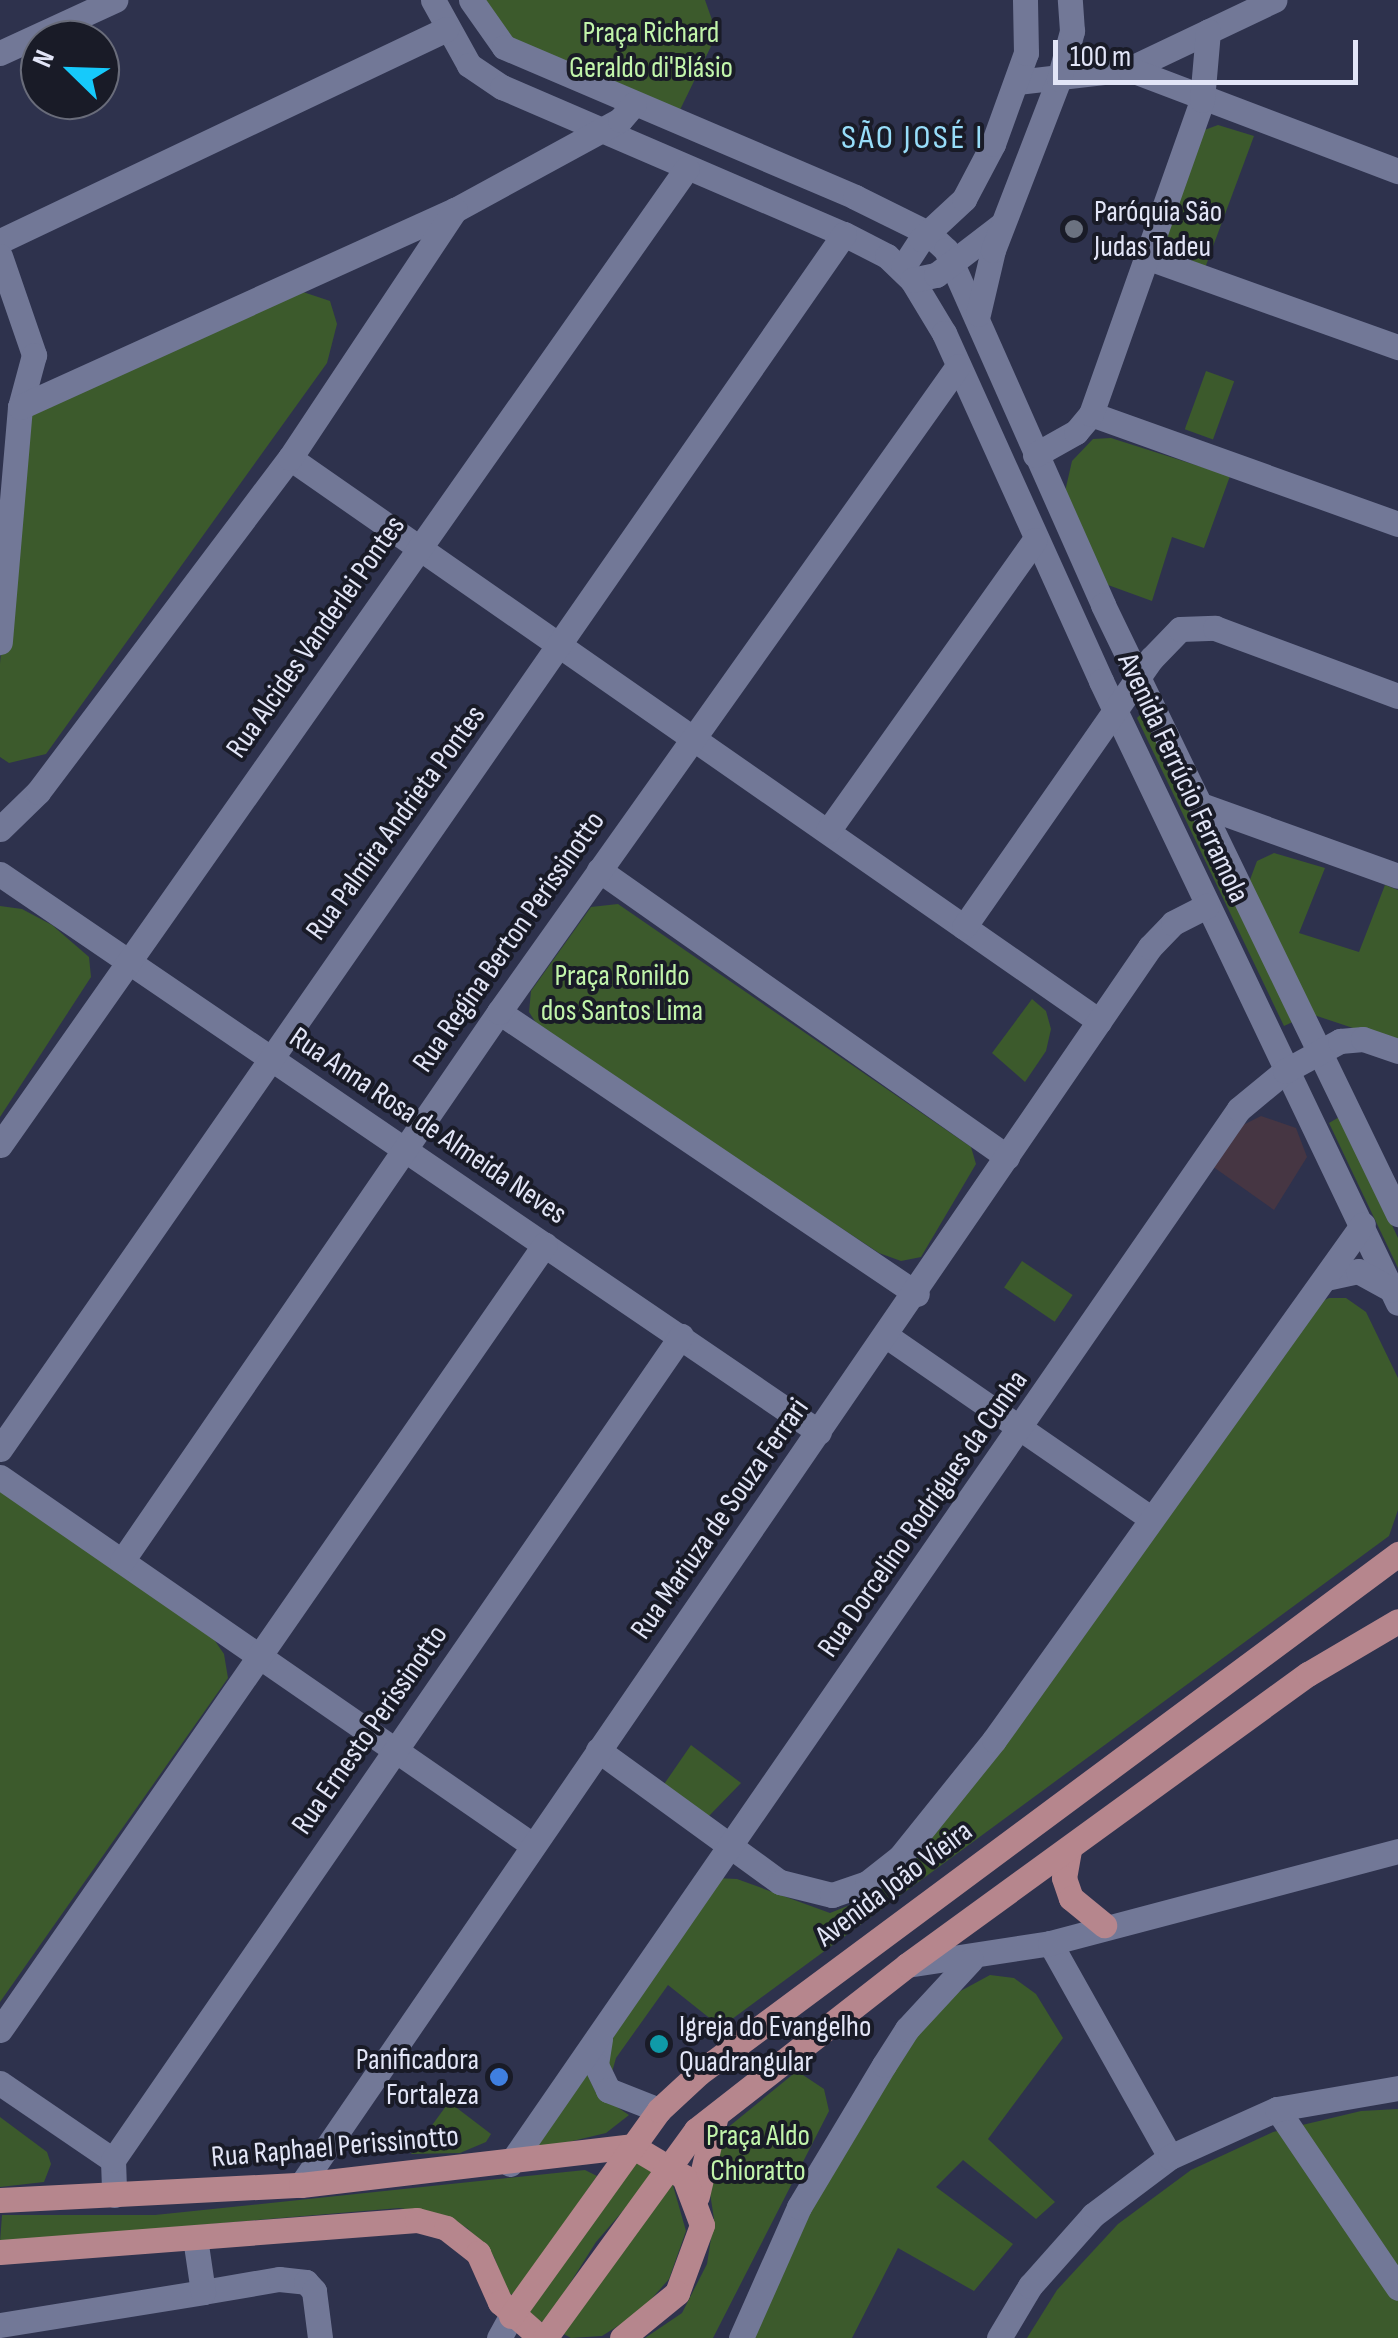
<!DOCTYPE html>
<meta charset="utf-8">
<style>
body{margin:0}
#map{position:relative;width:1398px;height:2338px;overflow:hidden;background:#2e324d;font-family:"Sofia Sans Condensed",sans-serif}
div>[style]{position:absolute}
.commercial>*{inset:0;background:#463643}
.green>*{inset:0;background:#3c5a2c;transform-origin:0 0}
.minor>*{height:25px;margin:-12.5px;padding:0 12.5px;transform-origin:12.5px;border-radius:12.5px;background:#727897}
.major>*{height:25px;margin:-12.5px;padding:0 12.5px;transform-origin:12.5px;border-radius:12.5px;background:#b6868d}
.dots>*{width:28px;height:28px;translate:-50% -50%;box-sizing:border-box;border:5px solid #191b27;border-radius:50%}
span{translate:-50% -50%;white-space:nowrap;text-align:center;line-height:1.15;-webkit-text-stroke:8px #191b27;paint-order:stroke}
.park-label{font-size:30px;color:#c1f4aa}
.poi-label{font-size:30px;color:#e2e5f7}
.left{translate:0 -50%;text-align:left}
.right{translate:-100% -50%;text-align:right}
.street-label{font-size:30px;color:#e2e5f7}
.quarter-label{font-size:35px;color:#97ddf9;letter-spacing:2.5px}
.north{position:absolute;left:20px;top:20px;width:100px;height:100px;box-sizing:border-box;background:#191b27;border:2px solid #696c7a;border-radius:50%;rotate:293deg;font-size:28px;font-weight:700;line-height:40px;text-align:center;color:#e2e5f7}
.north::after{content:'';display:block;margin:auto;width:35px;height:45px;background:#16cafb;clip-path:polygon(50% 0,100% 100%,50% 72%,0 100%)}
.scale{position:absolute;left:1053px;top:40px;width:305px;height:45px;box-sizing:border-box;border:5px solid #e2e5f7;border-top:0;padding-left:12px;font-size:30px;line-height:35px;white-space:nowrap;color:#e2e5f7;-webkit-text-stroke:8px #191b27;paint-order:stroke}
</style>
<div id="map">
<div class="commercial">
<div style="clip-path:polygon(1261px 1116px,1296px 1128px,1307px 1157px,1274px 1210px,1212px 1166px,1237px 1128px)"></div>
</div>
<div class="green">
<div style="clip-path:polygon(481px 0,705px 0,717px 34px,677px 116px,501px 39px)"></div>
<div style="clip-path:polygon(1218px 125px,1254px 136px,1205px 268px,1162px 243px,1199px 132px)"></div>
<div style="clip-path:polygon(297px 290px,330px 301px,337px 324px,327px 363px,46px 754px,9px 763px,0 757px,0 664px,20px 418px)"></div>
<div style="left:1206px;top:371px;width:30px;height:62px;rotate:20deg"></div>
<div style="clip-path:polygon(1111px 438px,1230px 476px,1204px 548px,1172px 537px,1152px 601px,1097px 581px,1061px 509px,1072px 461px,1093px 439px)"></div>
<div style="clip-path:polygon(1146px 709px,1297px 1020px,1284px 1026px,1137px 718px)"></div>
<div style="clip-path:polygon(1274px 853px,1325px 868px,1299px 933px,1359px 952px,1385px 885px,1398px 890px,1398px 1043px,1311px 1014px,1245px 893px,1257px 861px)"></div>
<div style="clip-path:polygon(618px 904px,971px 1147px,976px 1164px,921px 1257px,901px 1261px,879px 1253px,540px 1029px,529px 1012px,531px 991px,591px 907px)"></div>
<div style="clip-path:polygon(0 906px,22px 909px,52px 925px,89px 957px,91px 977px,0 1117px)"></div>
<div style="clip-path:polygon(1032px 999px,1046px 1011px,1051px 1029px,1046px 1051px,1025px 1082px,992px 1053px)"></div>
<div style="clip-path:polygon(1341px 1116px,1398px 1238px,1398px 1268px,1329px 1123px)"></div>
<div style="left:1022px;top:1261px;width:61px;height:32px;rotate:34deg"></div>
<div style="clip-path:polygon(1329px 1298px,1346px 1298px,1366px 1312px,1398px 1378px,1398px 1510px,1389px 1536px,728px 2022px,717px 2024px,668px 1985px,616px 2058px,610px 2079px,598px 2039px,715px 1878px,737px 1879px,830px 1913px,865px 1899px,911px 1866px,1314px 1305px)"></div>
<div style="clip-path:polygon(0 1491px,211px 1635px,224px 1654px,228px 1678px,0 2002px)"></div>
<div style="clip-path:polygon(691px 1745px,741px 1783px,708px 1817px,658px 1793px)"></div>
<div style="clip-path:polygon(990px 1975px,1014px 1978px,1036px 1994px,1063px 2038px,988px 2139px,1055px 2202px,1036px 2219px,963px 2160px,936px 2187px,1013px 2244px,974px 2291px,898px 2248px,852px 2338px,747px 2338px,764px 2290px,900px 2057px,944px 2000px)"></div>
<div style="clip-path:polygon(797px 2071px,824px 2089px,829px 2111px,713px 2338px,645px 2338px,682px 2313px,707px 2264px,714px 2219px,710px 2193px,726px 2129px)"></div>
<div style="clip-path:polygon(587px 2074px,596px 2093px,629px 2115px,606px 2133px,535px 2150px)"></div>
<div style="clip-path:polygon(449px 2102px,491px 2134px,486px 2142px,460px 2153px,411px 2154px)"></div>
<div style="clip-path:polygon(1398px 2109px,1398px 2338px,1027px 2338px,1057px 2290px,1118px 2224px,1191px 2170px,1273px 2132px,1361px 2111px)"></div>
<div style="clip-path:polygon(0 2117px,47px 2152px,51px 2164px,44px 2182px,0 2187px)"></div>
<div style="clip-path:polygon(637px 2159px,659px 2169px,596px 2242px,545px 2323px,527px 2316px)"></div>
<div style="clip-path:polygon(585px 2170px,597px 2176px,515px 2294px,508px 2295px,494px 2257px,467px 2228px,436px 2214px,399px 2208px,0 2242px,2px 2215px,155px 2215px)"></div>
<div style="clip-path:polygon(672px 2182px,686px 2231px,669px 2279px,640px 2312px,602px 2336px,571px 2338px,558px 2331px)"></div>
</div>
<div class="minor">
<div style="left:433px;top:0;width:74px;rotate:61deg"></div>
<div style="left:469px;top:65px;width:40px;rotate:34deg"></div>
<div style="left:502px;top:87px;width:372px;rotate:23.3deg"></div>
<div style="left:844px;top:234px;width:48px;rotate:27.1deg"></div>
<div style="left:887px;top:256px;width:35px;rotate:44deg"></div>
<div style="left:912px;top:280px;width:62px;rotate:58.9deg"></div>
<div style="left:944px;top:333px;width:382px;rotate:65.7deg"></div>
<div style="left:1101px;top:681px;width:689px;rotate:64.48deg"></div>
<div style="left:471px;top:0;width:57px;rotate:54.9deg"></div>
<div style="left:504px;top:47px;width:382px;rotate:23.1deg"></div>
<div style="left:855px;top:197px;width:81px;rotate:26.3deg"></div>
<div style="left:928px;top:233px;width:25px;rotate:43deg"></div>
<div style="left:946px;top:250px;width:388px;rotate:66.1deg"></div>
<div style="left:1103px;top:605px;width:677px;rotate:64.15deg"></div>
<div style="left:0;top:53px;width:127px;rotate:-24.7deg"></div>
<div style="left:1129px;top:69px;width:161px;rotate:-25.4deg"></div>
<div style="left:1017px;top:82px;width:113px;rotate:-6.6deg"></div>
<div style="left:1129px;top:69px;width:288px;rotate:20.8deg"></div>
<div style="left:0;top:241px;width:494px;rotate:-25.4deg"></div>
<div style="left:0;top:256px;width:105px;rotate:71deg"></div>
<div style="left:34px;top:355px;width:54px;rotate:105.1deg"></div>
<div style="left:20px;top:407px;width:236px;rotate:94.9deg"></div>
<div style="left:1146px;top:257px;width:268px;rotate:19.7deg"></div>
<div style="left:903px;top:267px;width:33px;rotate:-57deg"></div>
<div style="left:921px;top:239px;width:59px;rotate:-42.9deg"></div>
<div style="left:964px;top:199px;width:62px;rotate:-62.2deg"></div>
<div style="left:993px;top:144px;width:97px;rotate:-70.1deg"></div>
<div style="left:1026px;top:53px;width:53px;rotate:-91.1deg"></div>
<div style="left:912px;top:280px;width:25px;rotate:-12deg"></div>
<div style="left:936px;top:275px;width:81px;rotate:-37.4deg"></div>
<div style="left:978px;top:314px;width:66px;rotate:-76.8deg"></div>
<div style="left:993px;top:250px;width:183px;rotate:-68.9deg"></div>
<div style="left:1059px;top:79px;width:50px;rotate:-74.8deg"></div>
<div style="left:1072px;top:31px;width:31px;rotate:-94deg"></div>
<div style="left:20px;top:407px;width:478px;rotate:-24.4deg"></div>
<div style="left:455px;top:210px;width:188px;rotate:-28.6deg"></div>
<div style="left:620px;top:120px;width:21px;rotate:-49deg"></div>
<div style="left:1091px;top:414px;width:326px;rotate:19.7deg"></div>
<div style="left:1035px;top:455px;width:47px;rotate:-29.3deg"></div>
<div style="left:1076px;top:432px;width:23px;rotate:-50deg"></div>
<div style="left:1091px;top:414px;width:333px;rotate:-70.5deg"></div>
<div style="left:1202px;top:100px;width:69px;rotate:-85deg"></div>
<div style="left:290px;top:458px;width:986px;rotate:34.83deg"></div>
<div style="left:1201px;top:805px;width:209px;rotate:19.8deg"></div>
<div style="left:0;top:829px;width:53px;rotate:-44.2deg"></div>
<div style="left:38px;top:792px;width:418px;rotate:-53deg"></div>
<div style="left:290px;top:458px;width:298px;rotate:-56.4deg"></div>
<div style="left:828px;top:831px;width:357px;rotate:-54.6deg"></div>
<div style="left:599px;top:870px;width:499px;rotate:35.1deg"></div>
<div style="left:0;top:874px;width:991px;rotate:34.27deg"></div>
<div style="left:964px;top:927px;width:328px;rotate:-55.1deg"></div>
<div style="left:1152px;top:658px;width:40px;rotate:-46deg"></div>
<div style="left:1180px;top:629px;width:35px;rotate:-2deg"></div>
<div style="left:1215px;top:628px;width:195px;rotate:20.4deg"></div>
<div style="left:499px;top:1012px;width:504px;rotate:34.01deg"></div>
<div style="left:0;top:1145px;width:1194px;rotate:-54.89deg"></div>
<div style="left:1326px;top:1278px;width:33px;rotate:-12deg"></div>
<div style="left:1358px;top:1271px;width:38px;rotate:29deg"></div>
<div style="left:888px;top:1337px;width:318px;rotate:34.6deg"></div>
<div style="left:0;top:1449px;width:1479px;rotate:-55.21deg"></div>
<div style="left:0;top:1477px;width:645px;rotate:34.65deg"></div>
<div style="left:122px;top:1561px;width:666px;rotate:-55.52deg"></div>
<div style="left:499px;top:1012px;width:792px;rotate:-54.61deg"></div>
<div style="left:598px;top:1750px;width:225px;rotate:36deg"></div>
<div style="left:780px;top:1882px;width:54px;rotate:14deg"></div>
<div style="left:832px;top:1895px;width:37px;rotate:-19deg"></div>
<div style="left:867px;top:1883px;width:42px;rotate:-38.2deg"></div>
<div style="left:900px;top:1857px;width:150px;rotate:-51.2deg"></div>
<div style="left:994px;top:1740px;width:634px;rotate:-54.43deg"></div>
<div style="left:1050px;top:1943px;width:245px;rotate:60.7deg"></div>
<div style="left:907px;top:1965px;width:145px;rotate:-8.7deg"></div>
<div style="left:1050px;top:1943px;width:360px;rotate:-14.8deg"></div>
<div style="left:0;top:2030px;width:956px;rotate:-55.26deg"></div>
<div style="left:600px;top:2039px;width:26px;rotate:99deg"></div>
<div style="left:596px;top:2065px;width:28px;rotate:64deg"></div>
<div style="left:608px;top:2090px;width:55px;rotate:21.4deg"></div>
<div style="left:0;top:2083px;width:137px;rotate:34.3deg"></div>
<div style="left:113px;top:2160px;width:35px;rotate:88deg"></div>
<div style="left:1277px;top:2109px;width:216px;rotate:55.9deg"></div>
<div style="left:113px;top:2160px;width:1001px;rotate:-55.42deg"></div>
<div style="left:510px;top:2164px;width:1282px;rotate:-55.36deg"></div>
<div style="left:1239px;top:1109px;width:60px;rotate:-39.6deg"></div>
<div style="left:1285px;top:1071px;width:63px;rotate:-28.6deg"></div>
<div style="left:1340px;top:1041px;width:23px;rotate:-5deg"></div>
<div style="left:1363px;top:1039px;width:37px;rotate:19deg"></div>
<div style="left:301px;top:2185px;width:1501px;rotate:-55.56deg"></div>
<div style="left:1150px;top:947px;width:33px;rotate:-46deg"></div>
<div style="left:1173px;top:923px;width:38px;rotate:-27deg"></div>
<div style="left:203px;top:2292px;width:77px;rotate:-9.7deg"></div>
<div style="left:279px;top:2279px;width:27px;rotate:6deg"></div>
<div style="left:306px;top:2282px;width:12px;rotate:48deg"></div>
<div style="left:314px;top:2291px;width:47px;rotate:82.7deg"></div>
<div style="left:0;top:2325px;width:206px;rotate:-9.2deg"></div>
<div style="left:203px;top:2292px;width:55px;rotate:-98.4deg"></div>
<div style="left:499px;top:2338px;width:25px;rotate:-61deg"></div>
<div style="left:741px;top:2338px;width:143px;rotate:-66.1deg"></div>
<div style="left:799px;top:2207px;width:165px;rotate:-59.1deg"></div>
<div style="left:884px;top:2065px;width:43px;rotate:-57.4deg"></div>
<div style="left:907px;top:2029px;width:94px;rotate:-47.2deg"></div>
<div style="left:999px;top:2338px;width:61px;rotate:-59.2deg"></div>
<div style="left:1030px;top:2286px;width:95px;rotate:-48.4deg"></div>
<div style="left:1093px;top:2215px;width:96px;rotate:-37deg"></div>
<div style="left:1170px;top:2157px;width:117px;rotate:-24.2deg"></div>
<div style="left:1277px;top:2109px;width:123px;rotate:-9.8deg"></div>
</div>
<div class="major">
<div style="left:1069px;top:1850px;width:28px;rotate:100deg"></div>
<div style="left:1064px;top:1878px;width:21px;rotate:71deg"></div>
<div style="left:1071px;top:1898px;width:43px;rotate:39.3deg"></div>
<div style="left:697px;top:2196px;width:79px;rotate:-76.8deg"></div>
<div style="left:0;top:2200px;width:301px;rotate:-2.9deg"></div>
<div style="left:301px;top:2185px;width:333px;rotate:-6.7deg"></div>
<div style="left:632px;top:2146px;width:61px;rotate:30.8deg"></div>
<div style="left:684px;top:2177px;width:51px;rotate:69.4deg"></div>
<div style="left:702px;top:2225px;width:72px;rotate:110.2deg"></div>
<div style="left:677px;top:2293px;width:71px;rotate:140.7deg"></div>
<div style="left:0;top:2252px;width:418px;rotate:-4.4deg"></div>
<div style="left:417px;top:2220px;width:30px;rotate:15deg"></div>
<div style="left:446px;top:2228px;width:41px;rotate:38deg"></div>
<div style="left:478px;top:2253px;width:54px;rotate:65.8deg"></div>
<div style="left:500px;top:2302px;width:55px;rotate:41.3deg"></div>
<div style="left:511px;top:2316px;width:254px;rotate:-54.3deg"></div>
<div style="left:659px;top:2110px;width:54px;rotate:-42.8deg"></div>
<div style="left:699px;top:2073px;width:871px;rotate:-36.59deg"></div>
<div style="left:545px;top:2338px;width:257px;rotate:-54deg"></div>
<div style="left:696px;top:2130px;width:268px;rotate:-38deg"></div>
<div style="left:907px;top:1965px;width:495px;rotate:-36deg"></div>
<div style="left:1308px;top:1674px;width:104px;rotate:-30.5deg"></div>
</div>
<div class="dots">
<div style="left:1074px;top:229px;background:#6b7280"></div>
<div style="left:659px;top:2044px;background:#0f9aa8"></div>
<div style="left:499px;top:2077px;background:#3f7fe0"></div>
</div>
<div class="park-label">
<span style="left:651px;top:50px">Praça Richard<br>Geraldo di'Blásio</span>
<span style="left:622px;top:993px">Praça Ronildo<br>dos Santos Lima</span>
<span style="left:758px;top:2153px">Praça Aldo<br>Chioratto</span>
</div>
<div class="poi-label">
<span class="left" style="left:1094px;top:229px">Paróquia São<br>Judas Tadeu</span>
<span class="left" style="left:679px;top:2044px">Igreja do Evangelho<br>Quadrangular</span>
<span class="right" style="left:479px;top:2077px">Panificadora<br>Fortaleza</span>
</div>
<div class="street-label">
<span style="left:316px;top:637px;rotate:-55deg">Rua Alcides Vanderlei Pontes</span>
<span style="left:1183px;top:778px;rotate:65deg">Avenida Ferrúcio Ferramola</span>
<span style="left:396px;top:823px;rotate:-54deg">Rua Palmira Andrieta Pontes</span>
<span style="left:509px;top:942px;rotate:-55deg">Rua Regina Berton Perissinotto</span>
<span style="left:428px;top:1126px;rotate:34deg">Rua Anna Rosa de Almeida Neves</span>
<span style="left:923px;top:1514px;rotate:-55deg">Rua Dorcelino Rodrigues da Cunha</span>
<span style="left:720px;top:1519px;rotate:-55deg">Rua Mariuza de Souza Ferrari</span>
<span style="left:370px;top:1730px;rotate:-55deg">Rua Ernesto Perissinotto</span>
<span style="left:894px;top:1884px;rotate:-37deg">Avenida João Vieira</span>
<span style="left:335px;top:2147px;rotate:-5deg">Rua Raphael Perissinotto</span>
</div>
<div class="quarter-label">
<span style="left:913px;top:138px">SÃO JOSÉ I</span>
</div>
<div class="north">N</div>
<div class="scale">100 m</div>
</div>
